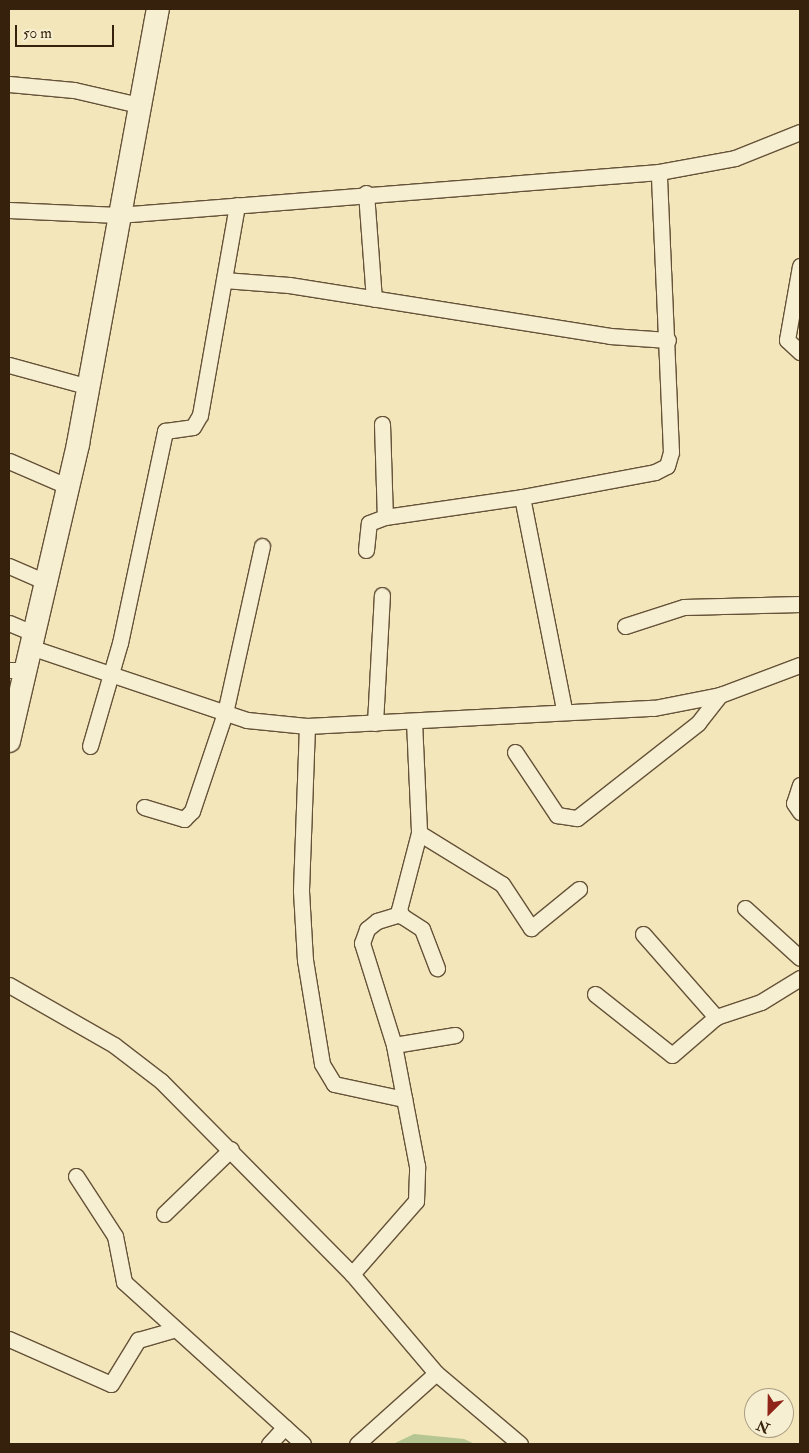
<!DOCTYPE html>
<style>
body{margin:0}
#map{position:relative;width:809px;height:1453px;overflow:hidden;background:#f2e6ba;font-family:"IM FELL Double Pica",serif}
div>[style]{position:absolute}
.green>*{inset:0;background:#b6c693}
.roads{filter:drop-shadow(1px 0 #655238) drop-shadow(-1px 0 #655238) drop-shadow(0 1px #655238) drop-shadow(0 -1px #655238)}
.street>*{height:15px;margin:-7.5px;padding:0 7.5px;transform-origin:7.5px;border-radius:7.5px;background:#f7efd2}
.secondary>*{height:22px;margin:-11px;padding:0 11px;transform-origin:11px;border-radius:11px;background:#f7efd2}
span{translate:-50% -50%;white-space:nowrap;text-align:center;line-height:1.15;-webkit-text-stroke:4px #f7efd2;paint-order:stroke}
.frame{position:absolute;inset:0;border:10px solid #36210c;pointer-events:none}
.north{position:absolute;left:744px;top:1388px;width:50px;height:50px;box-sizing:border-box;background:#f7efd2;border:1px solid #aa9d83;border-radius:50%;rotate:203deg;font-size:14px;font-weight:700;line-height:20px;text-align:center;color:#36210c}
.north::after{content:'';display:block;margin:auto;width:18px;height:22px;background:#8f2418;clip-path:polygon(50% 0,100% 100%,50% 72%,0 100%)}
.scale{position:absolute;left:15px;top:25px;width:99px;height:22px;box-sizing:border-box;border:2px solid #36210c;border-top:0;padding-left:6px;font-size:15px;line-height:18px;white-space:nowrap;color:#36210c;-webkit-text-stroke:4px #f7efd2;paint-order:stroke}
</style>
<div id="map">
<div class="green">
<div style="clip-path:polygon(414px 1434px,464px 1439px,475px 1444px,393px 1444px)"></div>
</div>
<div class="roads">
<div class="street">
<div style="left:9px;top:84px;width:65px;rotate:5.3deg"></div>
<div style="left:74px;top:90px;width:67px;rotate:13deg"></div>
<div style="left:366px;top:193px;width:106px;rotate:85.7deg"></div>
<div style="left:9px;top:210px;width:109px;rotate:2.6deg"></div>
<div style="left:118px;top:215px;width:543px;rotate:-4.54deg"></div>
<div style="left:659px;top:172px;width:77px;rotate:-10.4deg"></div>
<div style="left:735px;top:158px;width:70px;rotate:-21.8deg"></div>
<div style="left:800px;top:266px;width:75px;rotate:100deg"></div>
<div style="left:787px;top:340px;width:18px;rotate:43deg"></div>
<div style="left:224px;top:280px;width:65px;rotate:4.4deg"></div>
<div style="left:289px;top:285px;width:325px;rotate:9deg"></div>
<div style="left:610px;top:336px;width:58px;rotate:3.9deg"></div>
<div style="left:9px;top:365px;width:80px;rotate:15.3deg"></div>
<div style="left:382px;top:424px;width:93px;rotate:88.2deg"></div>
<div style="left:9px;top:461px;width:65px;rotate:23.4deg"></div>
<div style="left:522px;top:497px;width:217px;rotate:78.8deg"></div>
<div style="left:366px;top:550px;width:27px;rotate:-84deg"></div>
<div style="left:369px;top:523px;width:17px;rotate:-21deg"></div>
<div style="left:385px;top:517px;width:138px;rotate:-8.3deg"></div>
<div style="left:522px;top:497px;width:135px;rotate:-10.6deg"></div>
<div style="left:655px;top:472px;width:13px;rotate:-27deg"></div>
<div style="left:667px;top:466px;width:15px;rotate:-74deg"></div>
<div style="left:671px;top:452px;width:280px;rotate:-92.5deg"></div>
<div style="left:9px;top:566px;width:43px;rotate:23.6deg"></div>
<div style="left:9px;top:623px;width:28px;rotate:23deg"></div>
<div style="left:625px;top:626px;width:62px;rotate:-17.9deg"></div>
<div style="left:684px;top:607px;width:116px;rotate:-1.5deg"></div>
<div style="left:33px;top:648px;width:226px;rotate:18.6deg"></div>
<div style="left:247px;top:720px;width:60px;rotate:5.7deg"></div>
<div style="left:307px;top:726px;width:347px;rotate:-3deg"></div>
<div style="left:654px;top:708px;width:67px;rotate:-11.1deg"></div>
<div style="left:720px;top:695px;width:85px;rotate:-20.6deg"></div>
<div style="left:9px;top:670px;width:19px"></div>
<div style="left:414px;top:721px;width:112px;rotate:87.4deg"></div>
<div style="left:419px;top:833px;width:80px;rotate:104.6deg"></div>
<div style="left:399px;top:910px;width:7px;rotate:63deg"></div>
<div style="left:402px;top:916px;width:24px;rotate:33deg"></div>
<div style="left:422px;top:929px;width:42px;rotate:69deg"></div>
<div style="left:375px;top:723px;width:128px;rotate:-86.9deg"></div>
<div style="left:307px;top:726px;width:165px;rotate:92.1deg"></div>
<div style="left:301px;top:891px;width:69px;rotate:86.7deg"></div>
<div style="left:305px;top:960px;width:105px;rotate:80.7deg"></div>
<div style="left:322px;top:1064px;width:23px;rotate:59deg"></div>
<div style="left:334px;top:1084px;width:72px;rotate:12.1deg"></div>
<div style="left:90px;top:746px;width:107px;rotate:-73.8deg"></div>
<div style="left:120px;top:643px;width:217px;rotate:-78deg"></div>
<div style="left:165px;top:431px;width:28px;rotate:-8deg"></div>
<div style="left:193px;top:427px;width:14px;rotate:-60deg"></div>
<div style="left:200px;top:415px;width:213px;rotate:-80deg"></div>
<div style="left:515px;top:752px;width:76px;rotate:56.3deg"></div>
<div style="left:557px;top:815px;width:20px;rotate:9deg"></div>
<div style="left:577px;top:818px;width:154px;rotate:-38.1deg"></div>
<div style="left:698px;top:723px;width:36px;rotate:-52deg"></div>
<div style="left:800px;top:785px;width:19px;rotate:108deg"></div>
<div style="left:794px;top:803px;width:11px;rotate:56deg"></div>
<div style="left:144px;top:807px;width:42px;rotate:16.7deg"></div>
<div style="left:184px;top:819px;width:11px;rotate:-45deg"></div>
<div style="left:192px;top:811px;width:103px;rotate:-71.4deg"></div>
<div style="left:225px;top:713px;width:171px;rotate:-77.5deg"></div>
<div style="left:419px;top:833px;width:97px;rotate:31.6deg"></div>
<div style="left:502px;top:884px;width:53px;rotate:56.6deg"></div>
<div style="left:531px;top:928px;width:62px;rotate:-39.1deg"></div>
<div style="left:745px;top:908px;width:74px;rotate:42.3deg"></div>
<div style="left:643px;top:934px;width:111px;rotate:48.7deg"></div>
<div style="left:9px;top:985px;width:121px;rotate:29.7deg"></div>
<div style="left:114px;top:1045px;width:59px;rotate:37.5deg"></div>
<div style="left:161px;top:1081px;width:272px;rotate:45.3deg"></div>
<div style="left:352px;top:1274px;width:130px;rotate:49.7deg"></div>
<div style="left:436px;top:1373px;width:110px;rotate:40.2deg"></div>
<div style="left:595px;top:994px;width:98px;rotate:38.4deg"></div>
<div style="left:672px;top:1055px;width:58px;rotate:-40.8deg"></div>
<div style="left:716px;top:1017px;width:47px;rotate:-18.4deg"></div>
<div style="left:761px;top:1002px;width:46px;rotate:-31.6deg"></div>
<div style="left:394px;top:1045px;width:62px;rotate:-9.3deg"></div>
<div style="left:76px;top:1176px;width:72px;rotate:57deg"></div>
<div style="left:115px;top:1236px;width:47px;rotate:78.9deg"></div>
<div style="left:124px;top:1282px;width:241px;rotate:42.1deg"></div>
<div style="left:164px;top:1214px;width:93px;rotate:-44.1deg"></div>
<div style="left:352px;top:1274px;width:97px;rotate:-48.8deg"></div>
<div style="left:416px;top:1201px;width:35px;rotate:-88deg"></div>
<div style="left:417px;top:1166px;width:123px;rotate:-100.8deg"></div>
<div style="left:394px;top:1045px;width:107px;rotate:-107.4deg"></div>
<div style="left:362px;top:943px;width:15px;rotate:-70deg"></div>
<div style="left:367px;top:929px;width:13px;rotate:-39deg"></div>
<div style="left:377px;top:921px;width:24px;rotate:-17deg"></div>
<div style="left:9px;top:1339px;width:111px;rotate:23.8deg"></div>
<div style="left:111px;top:1384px;width:52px;rotate:-58.5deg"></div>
<div style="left:138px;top:1340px;width:35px;rotate:-16deg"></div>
<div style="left:269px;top:1444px;width:23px;rotate:-47deg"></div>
<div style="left:357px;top:1444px;width:106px;rotate:-41.9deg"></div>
</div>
<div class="secondary">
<div style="left:9px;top:741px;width:305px;rotate:-76.9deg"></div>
<div style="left:78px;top:444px;width:442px;rotate:-79.6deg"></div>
</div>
</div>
<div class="frame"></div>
<div class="north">N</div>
<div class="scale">50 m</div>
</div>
